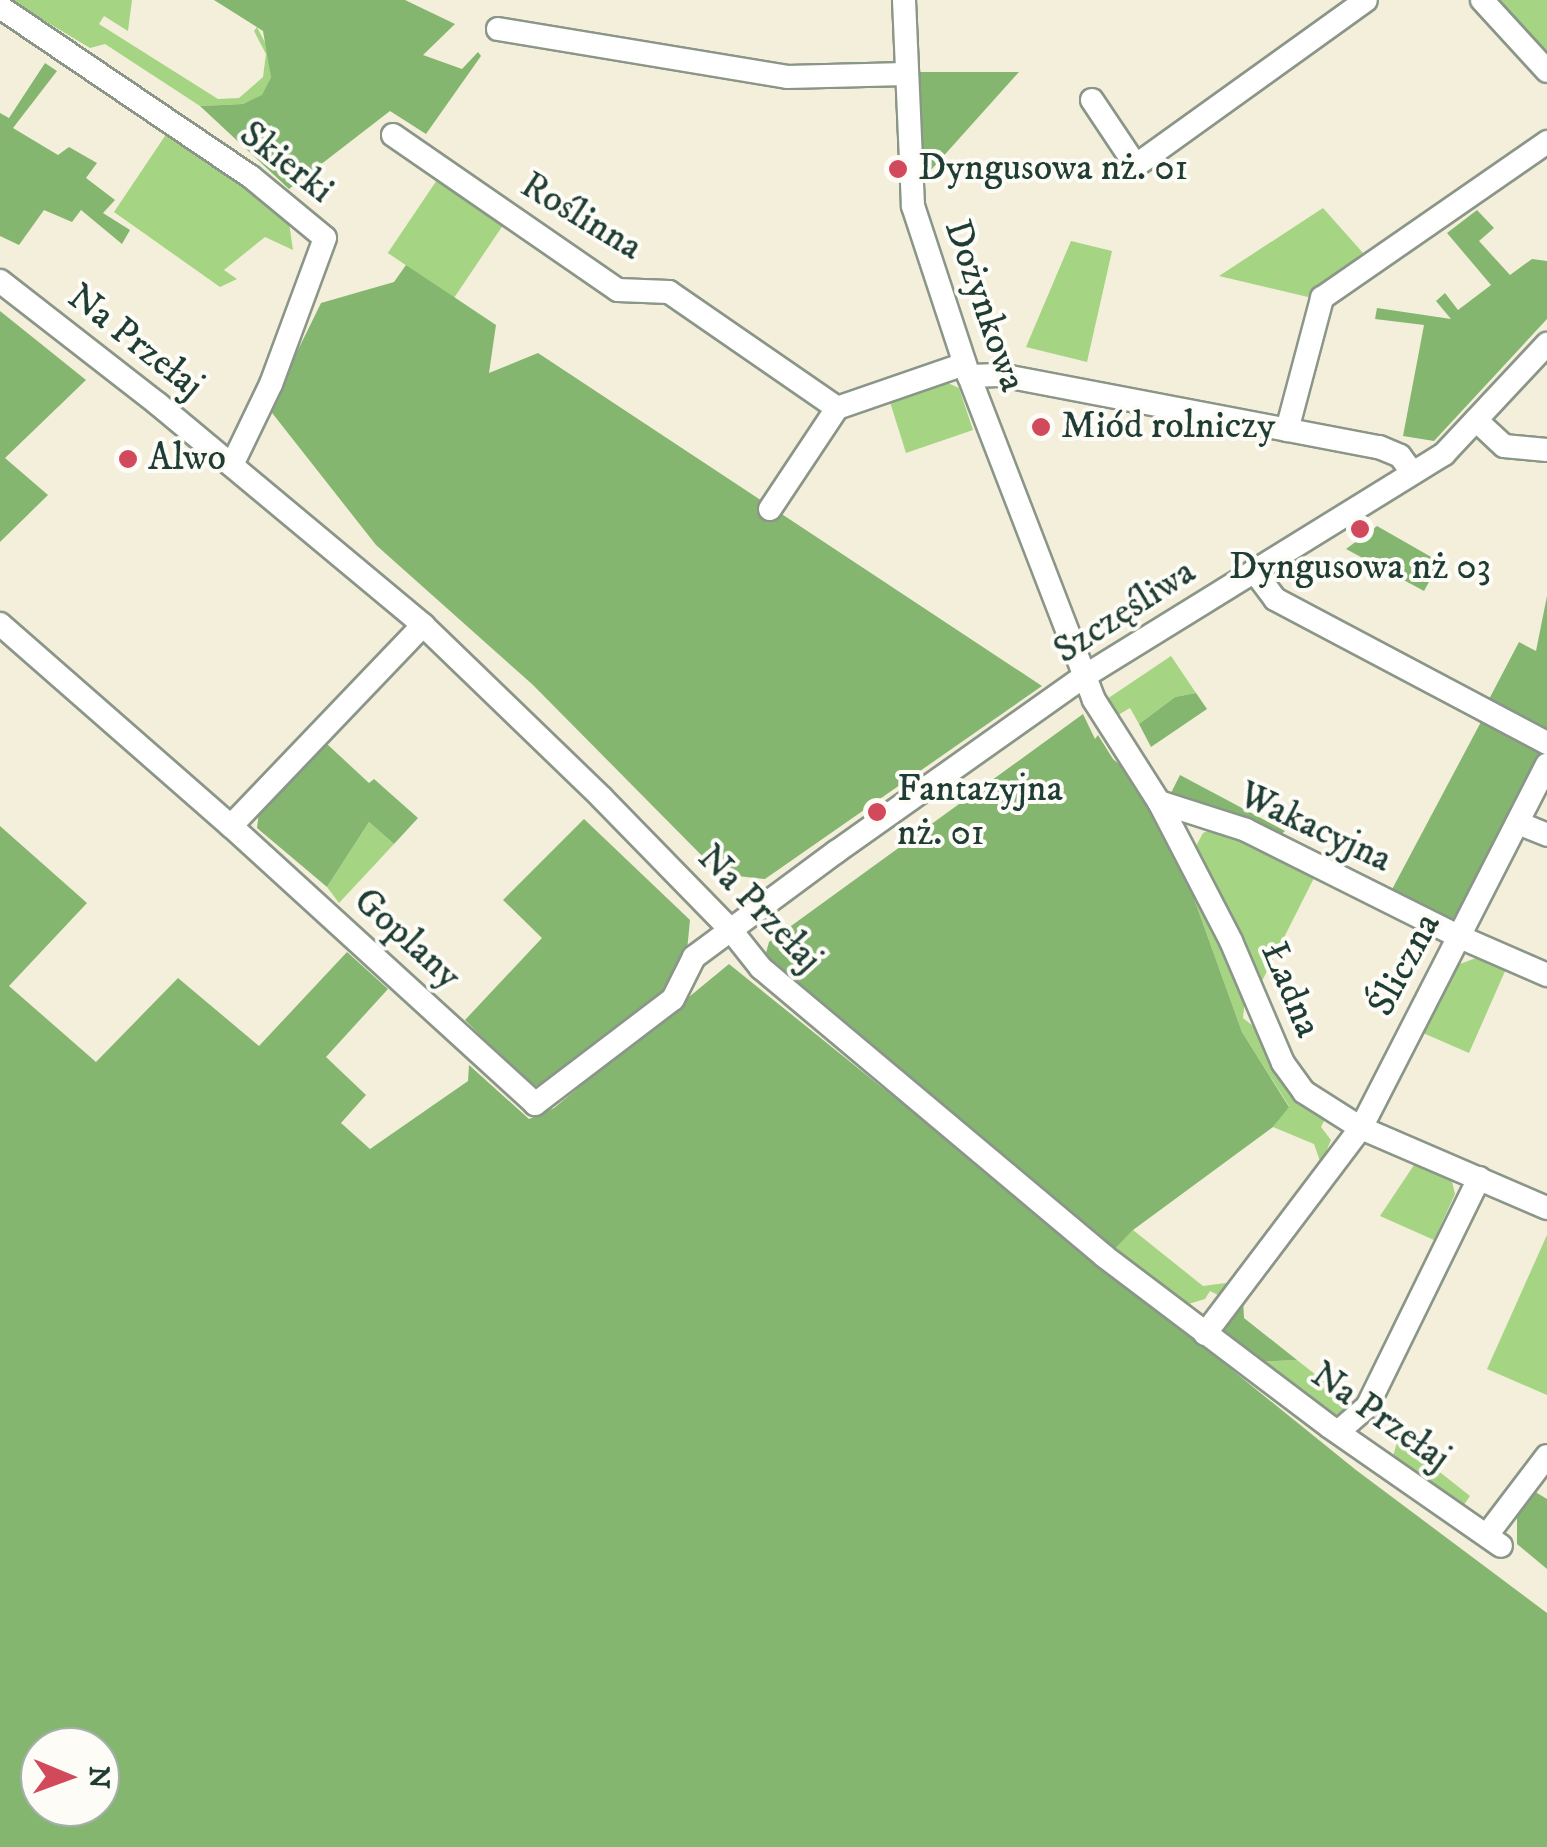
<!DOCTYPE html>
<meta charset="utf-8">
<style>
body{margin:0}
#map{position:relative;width:1547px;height:1847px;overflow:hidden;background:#f4efdb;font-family:"IM FELL DW Pica",serif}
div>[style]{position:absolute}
.green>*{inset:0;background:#a5d482;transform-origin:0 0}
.forest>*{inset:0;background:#84b670;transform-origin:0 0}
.roads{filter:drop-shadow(2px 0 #8a9688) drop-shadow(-2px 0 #8a9688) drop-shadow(0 2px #8a9688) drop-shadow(0 -2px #8a9688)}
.minor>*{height:22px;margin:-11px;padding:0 11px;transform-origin:11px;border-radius:11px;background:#fff}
.dots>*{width:28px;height:28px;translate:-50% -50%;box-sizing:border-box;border:5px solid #fdfcf7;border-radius:50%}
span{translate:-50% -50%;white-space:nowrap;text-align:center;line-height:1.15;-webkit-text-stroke:8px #fdfcf7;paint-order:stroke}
.street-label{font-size:38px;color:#1f3d34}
.poi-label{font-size:38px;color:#1f3d34}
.left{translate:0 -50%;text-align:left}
.north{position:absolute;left:20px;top:1727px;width:100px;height:100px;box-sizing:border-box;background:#fdfcf7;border:2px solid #a4b0a9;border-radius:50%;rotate:91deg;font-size:28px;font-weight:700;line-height:40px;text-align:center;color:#1f3d34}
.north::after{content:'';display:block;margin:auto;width:35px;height:45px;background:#d1495b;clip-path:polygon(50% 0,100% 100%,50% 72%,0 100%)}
</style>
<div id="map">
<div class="green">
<div style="clip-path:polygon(10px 0,132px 0,128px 31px,104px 16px,99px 24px,218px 99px,239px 98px,263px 77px,266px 54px,254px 31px,257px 27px,270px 52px,271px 77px,262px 96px,243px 104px,200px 106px,105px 44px,90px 48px)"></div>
<div style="clip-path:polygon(1493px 0,1547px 0,1547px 55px)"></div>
<div style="clip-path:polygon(167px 133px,288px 216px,293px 250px,265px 237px,224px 270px,237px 279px,220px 287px,114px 212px)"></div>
<div style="left:437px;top:180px;width:80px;height:88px;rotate:34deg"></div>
<div style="clip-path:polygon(1323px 208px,1363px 253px,1308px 297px,1219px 276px)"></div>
<div style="clip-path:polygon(1071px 241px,1112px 251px,1087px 362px,1026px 347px)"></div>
<div style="clip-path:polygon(948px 383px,959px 388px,973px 430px,906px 453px,890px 402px)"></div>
<div style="clip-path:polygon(1171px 656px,1196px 693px,1175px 697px,1139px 724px,1130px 708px,1113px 718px,1104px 701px)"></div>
<div style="clip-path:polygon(369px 822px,394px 844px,339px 903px,327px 887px)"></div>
<div style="clip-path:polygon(1223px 824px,1316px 874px,1259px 987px,1196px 846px,1203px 833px)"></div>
<div style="clip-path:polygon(1178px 854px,1240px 976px,1245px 999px,1243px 1018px,1263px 1034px,1285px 1082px,1325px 1119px,1321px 1127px,1331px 1140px,1321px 1164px,1314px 1144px,1273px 1127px,1289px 1106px,1242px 1032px)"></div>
<div style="clip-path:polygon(1479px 957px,1506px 969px,1469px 1053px,1423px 1033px,1457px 965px)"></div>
<div style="clip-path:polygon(1416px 1162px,1451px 1177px,1455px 1194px,1434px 1240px,1380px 1216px)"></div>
<div style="clip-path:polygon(1133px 1230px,1203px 1286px,1226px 1283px,1222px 1297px,1210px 1291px,1205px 1299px,1185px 1305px,1111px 1253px)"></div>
<div style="clip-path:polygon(1547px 1235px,1547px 1395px,1487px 1369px)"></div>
<div style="clip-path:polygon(1297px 1360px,1358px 1408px,1343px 1423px,1255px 1362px)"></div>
<div style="clip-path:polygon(1398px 1439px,1470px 1496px,1461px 1509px,1399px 1466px,1393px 1456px)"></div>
</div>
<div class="forest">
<div style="clip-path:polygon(214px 0,405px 0,455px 24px,423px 55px,462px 69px,478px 52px,481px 56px,426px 134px,390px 111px,289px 189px,200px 106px,243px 104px,262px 95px,271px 77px,263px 31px)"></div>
<div style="clip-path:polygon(45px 63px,57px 71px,13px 128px,58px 155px,69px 147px,97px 163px,86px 178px,115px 200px,103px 213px,130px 230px,122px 244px,81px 210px,72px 222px,44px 210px,19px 245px,0 236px,0 113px,9px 118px)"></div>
<div style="clip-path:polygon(918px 72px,1019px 72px,922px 180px)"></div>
<div style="clip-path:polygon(1477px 210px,1494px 228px,1479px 241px,1510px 275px,1532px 259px,1547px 261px,1547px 319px,1434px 441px,1403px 436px,1424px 325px,1375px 319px,1377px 308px,1451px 319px,1436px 301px,1445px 293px,1458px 310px,1491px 285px,1447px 233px)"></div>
<div style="clip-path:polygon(406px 265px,496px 325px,489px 373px,538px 353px,1042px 686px,765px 879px,720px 874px,533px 685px,376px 545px,269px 409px,321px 303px,394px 282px)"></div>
<div style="clip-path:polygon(0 311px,86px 380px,5px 458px,48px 495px,0 542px)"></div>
<div style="clip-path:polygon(1377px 526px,1440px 562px,1424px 591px,1346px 549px)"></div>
<div style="clip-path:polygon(1547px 596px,1547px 735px,1487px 703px,1519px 642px,1536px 651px)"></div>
<div style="clip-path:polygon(1196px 693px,1207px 709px,1151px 747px,1139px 724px,1175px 697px)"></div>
<div style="clip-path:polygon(1083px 714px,1095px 739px,1098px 735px,1113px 759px,1132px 775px,1178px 854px,1242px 1032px,1289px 1107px,1273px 1127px,1133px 1230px,1111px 1253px,764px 960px,769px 942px)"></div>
<div style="left:1482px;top:720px;width:69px;height:191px;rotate:28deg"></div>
<div style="clip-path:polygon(327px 744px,369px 783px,374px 779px,418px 818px,394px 844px,369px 822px,327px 887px,257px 828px,259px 812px)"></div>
<div style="clip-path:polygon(1180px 775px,1285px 831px,1279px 836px,1169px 797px)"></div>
<div style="clip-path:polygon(584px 819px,690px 920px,687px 951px,665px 993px,544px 1086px,530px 1085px,465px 1020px,542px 938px,503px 900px)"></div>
<div style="clip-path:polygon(evenodd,0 826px,87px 903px,9px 986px,96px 1062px,178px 978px,259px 1046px,347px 952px,388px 989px,326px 1057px,366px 1095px,341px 1123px,370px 1149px,468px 1081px,469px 1065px,529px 1119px,554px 1108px,729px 964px,1356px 1470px,1547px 1613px,1547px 1847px,0 1847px,0 826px,40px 1747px,100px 1747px,100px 1807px,40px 1807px,40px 1747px)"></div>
<div style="clip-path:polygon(1243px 1299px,1244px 1318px,1297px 1360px,1255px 1362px,1219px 1336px,1231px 1310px)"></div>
<div style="clip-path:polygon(1532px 1490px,1547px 1499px,1547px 1569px,1517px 1544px,1517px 1511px)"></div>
</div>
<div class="roads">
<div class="minor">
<div style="left:904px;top:0;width:206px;rotate:87.5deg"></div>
<div style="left:913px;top:206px;width:179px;rotate:71.8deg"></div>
<div style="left:969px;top:376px;width:347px;rotate:68.9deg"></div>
<div style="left:1094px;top:700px;width:121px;rotate:57.5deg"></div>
<div style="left:1159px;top:802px;width:157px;rotate:62.6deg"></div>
<div style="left:1231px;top:941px;width:133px;rotate:66.9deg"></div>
<div style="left:1283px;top:1063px;width:36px;rotate:54deg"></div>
<div style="left:1304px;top:1092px;width:67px;rotate:32.3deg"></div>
<div style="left:1361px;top:1128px;width:202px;rotate:23.3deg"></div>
<div style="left:1482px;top:0;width:96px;rotate:47.5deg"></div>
<div style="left:0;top:7px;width:302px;rotate:34.1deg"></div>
<div style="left:250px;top:176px;width:97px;rotate:39.6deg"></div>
<div style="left:325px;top:238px;width:156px;rotate:110.3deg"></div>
<div style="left:271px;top:384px;width:90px;rotate:115.7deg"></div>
<div style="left:498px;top:29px;width:293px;rotate:9.4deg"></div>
<div style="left:787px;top:77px;width:119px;rotate:-1.4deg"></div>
<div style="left:1092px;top:100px;width:79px;rotate:56.3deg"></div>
<div style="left:393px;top:135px;width:273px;rotate:34.6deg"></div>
<div style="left:618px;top:290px;width:51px;rotate:2.2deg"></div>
<div style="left:669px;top:292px;width:204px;rotate:34.6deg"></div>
<div style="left:1131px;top:169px;width:289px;rotate:-35.7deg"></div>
<div style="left:0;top:281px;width:200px;rotate:37.9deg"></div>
<div style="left:158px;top:404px;width:345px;rotate:39.8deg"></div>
<div style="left:423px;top:625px;width:248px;rotate:44deg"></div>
<div style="left:601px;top:797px;width:185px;rotate:45.7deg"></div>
<div style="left:730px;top:929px;width:50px;rotate:51.5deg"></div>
<div style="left:761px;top:968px;width:448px;rotate:40deg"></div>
<div style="left:1104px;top:1256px;width:283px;rotate:37.1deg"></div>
<div style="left:1330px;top:1427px;width:208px;rotate:34.8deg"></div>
<div style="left:969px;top:376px;width:31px;rotate:-2deg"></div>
<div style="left:1000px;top:375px;width:386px;rotate:10.8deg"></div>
<div style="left:1379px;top:447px;width:23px;rotate:23deg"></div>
<div style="left:1400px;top:456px;width:21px;rotate:53deg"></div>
<div style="left:1476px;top:420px;width:38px;rotate:43deg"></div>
<div style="left:1504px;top:446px;width:43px;rotate:5.3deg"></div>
<div style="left:1287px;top:430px;width:137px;rotate:-75.1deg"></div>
<div style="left:1322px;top:298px;width:274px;rotate:-34.7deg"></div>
<div style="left:770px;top:509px;width:121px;rotate:-56.4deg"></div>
<div style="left:837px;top:408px;width:135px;rotate:-19deg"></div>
<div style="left:1254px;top:571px;width:35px;rotate:53deg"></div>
<div style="left:1275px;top:599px;width:308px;rotate:27.9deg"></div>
<div style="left:0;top:624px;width:307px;rotate:41.2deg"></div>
<div style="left:231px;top:826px;width:412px;rotate:42.4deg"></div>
<div style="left:535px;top:1104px;width:173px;rotate:-37.3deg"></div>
<div style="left:673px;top:999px;width:47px;rotate:-63.4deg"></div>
<div style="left:694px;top:957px;width:177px;rotate:-36.5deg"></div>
<div style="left:836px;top:852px;width:303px;rotate:-35.3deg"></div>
<div style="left:1083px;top:677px;width:424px;rotate:-31.7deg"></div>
<div style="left:1444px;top:454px;width:151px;rotate:-46.9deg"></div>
<div style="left:1159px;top:802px;width:91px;rotate:17.8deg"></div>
<div style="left:1246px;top:830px;width:239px;rotate:26.6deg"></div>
<div style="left:1460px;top:937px;width:95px;rotate:23.6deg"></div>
<div style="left:1518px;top:823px;width:31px;rotate:22deg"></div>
<div style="left:231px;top:826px;width:278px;rotate:-46.3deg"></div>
<div style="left:1205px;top:1334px;width:258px;rotate:-52.9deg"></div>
<div style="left:1361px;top:1128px;width:408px;rotate:-62.9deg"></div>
<div style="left:1339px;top:1431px;width:37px;rotate:-41deg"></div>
<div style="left:1367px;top:1407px;width:255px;rotate:-63.9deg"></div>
<div style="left:1487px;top:1535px;width:99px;rotate:-52.8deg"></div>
</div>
</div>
<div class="dots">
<div style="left:898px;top:169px;background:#d1495b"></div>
<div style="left:1041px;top:427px;background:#d1495b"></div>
<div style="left:128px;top:459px;background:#d1495b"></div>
<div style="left:1360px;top:529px;background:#d1495b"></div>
<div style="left:877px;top:812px;background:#d1495b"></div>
</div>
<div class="street-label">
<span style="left:286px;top:163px;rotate:38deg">Skierki</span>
<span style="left:581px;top:217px;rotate:31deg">Roślinna</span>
<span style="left:984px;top:306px;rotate:71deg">Dożynkowa</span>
<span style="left:135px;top:342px;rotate:38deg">Na Przełaj</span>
<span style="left:1125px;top:612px;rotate:-33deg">Szczęśliwa</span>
<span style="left:1315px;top:828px;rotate:25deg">Wakacyjna</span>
<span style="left:759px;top:909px;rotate:46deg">Na Przełaj</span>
<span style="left:407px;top:939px;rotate:42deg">Goplany</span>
<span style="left:1405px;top:965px;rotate:-62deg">Śliczna</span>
<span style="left:1290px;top:990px;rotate:67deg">Ładna</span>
<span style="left:1380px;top:1417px;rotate:35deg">Na Przełaj</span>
</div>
<div class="poi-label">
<span class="left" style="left:918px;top:169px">Dyngusowa nż. 01</span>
<span class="left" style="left:1061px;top:427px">Miód rolniczy</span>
<span class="left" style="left:148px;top:459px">Alwo</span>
<span style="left:1360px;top:568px">Dyngusowa nż 03</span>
<span class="left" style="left:897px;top:812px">Fantazyjna<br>nż. 01</span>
</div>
<div class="north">N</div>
</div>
